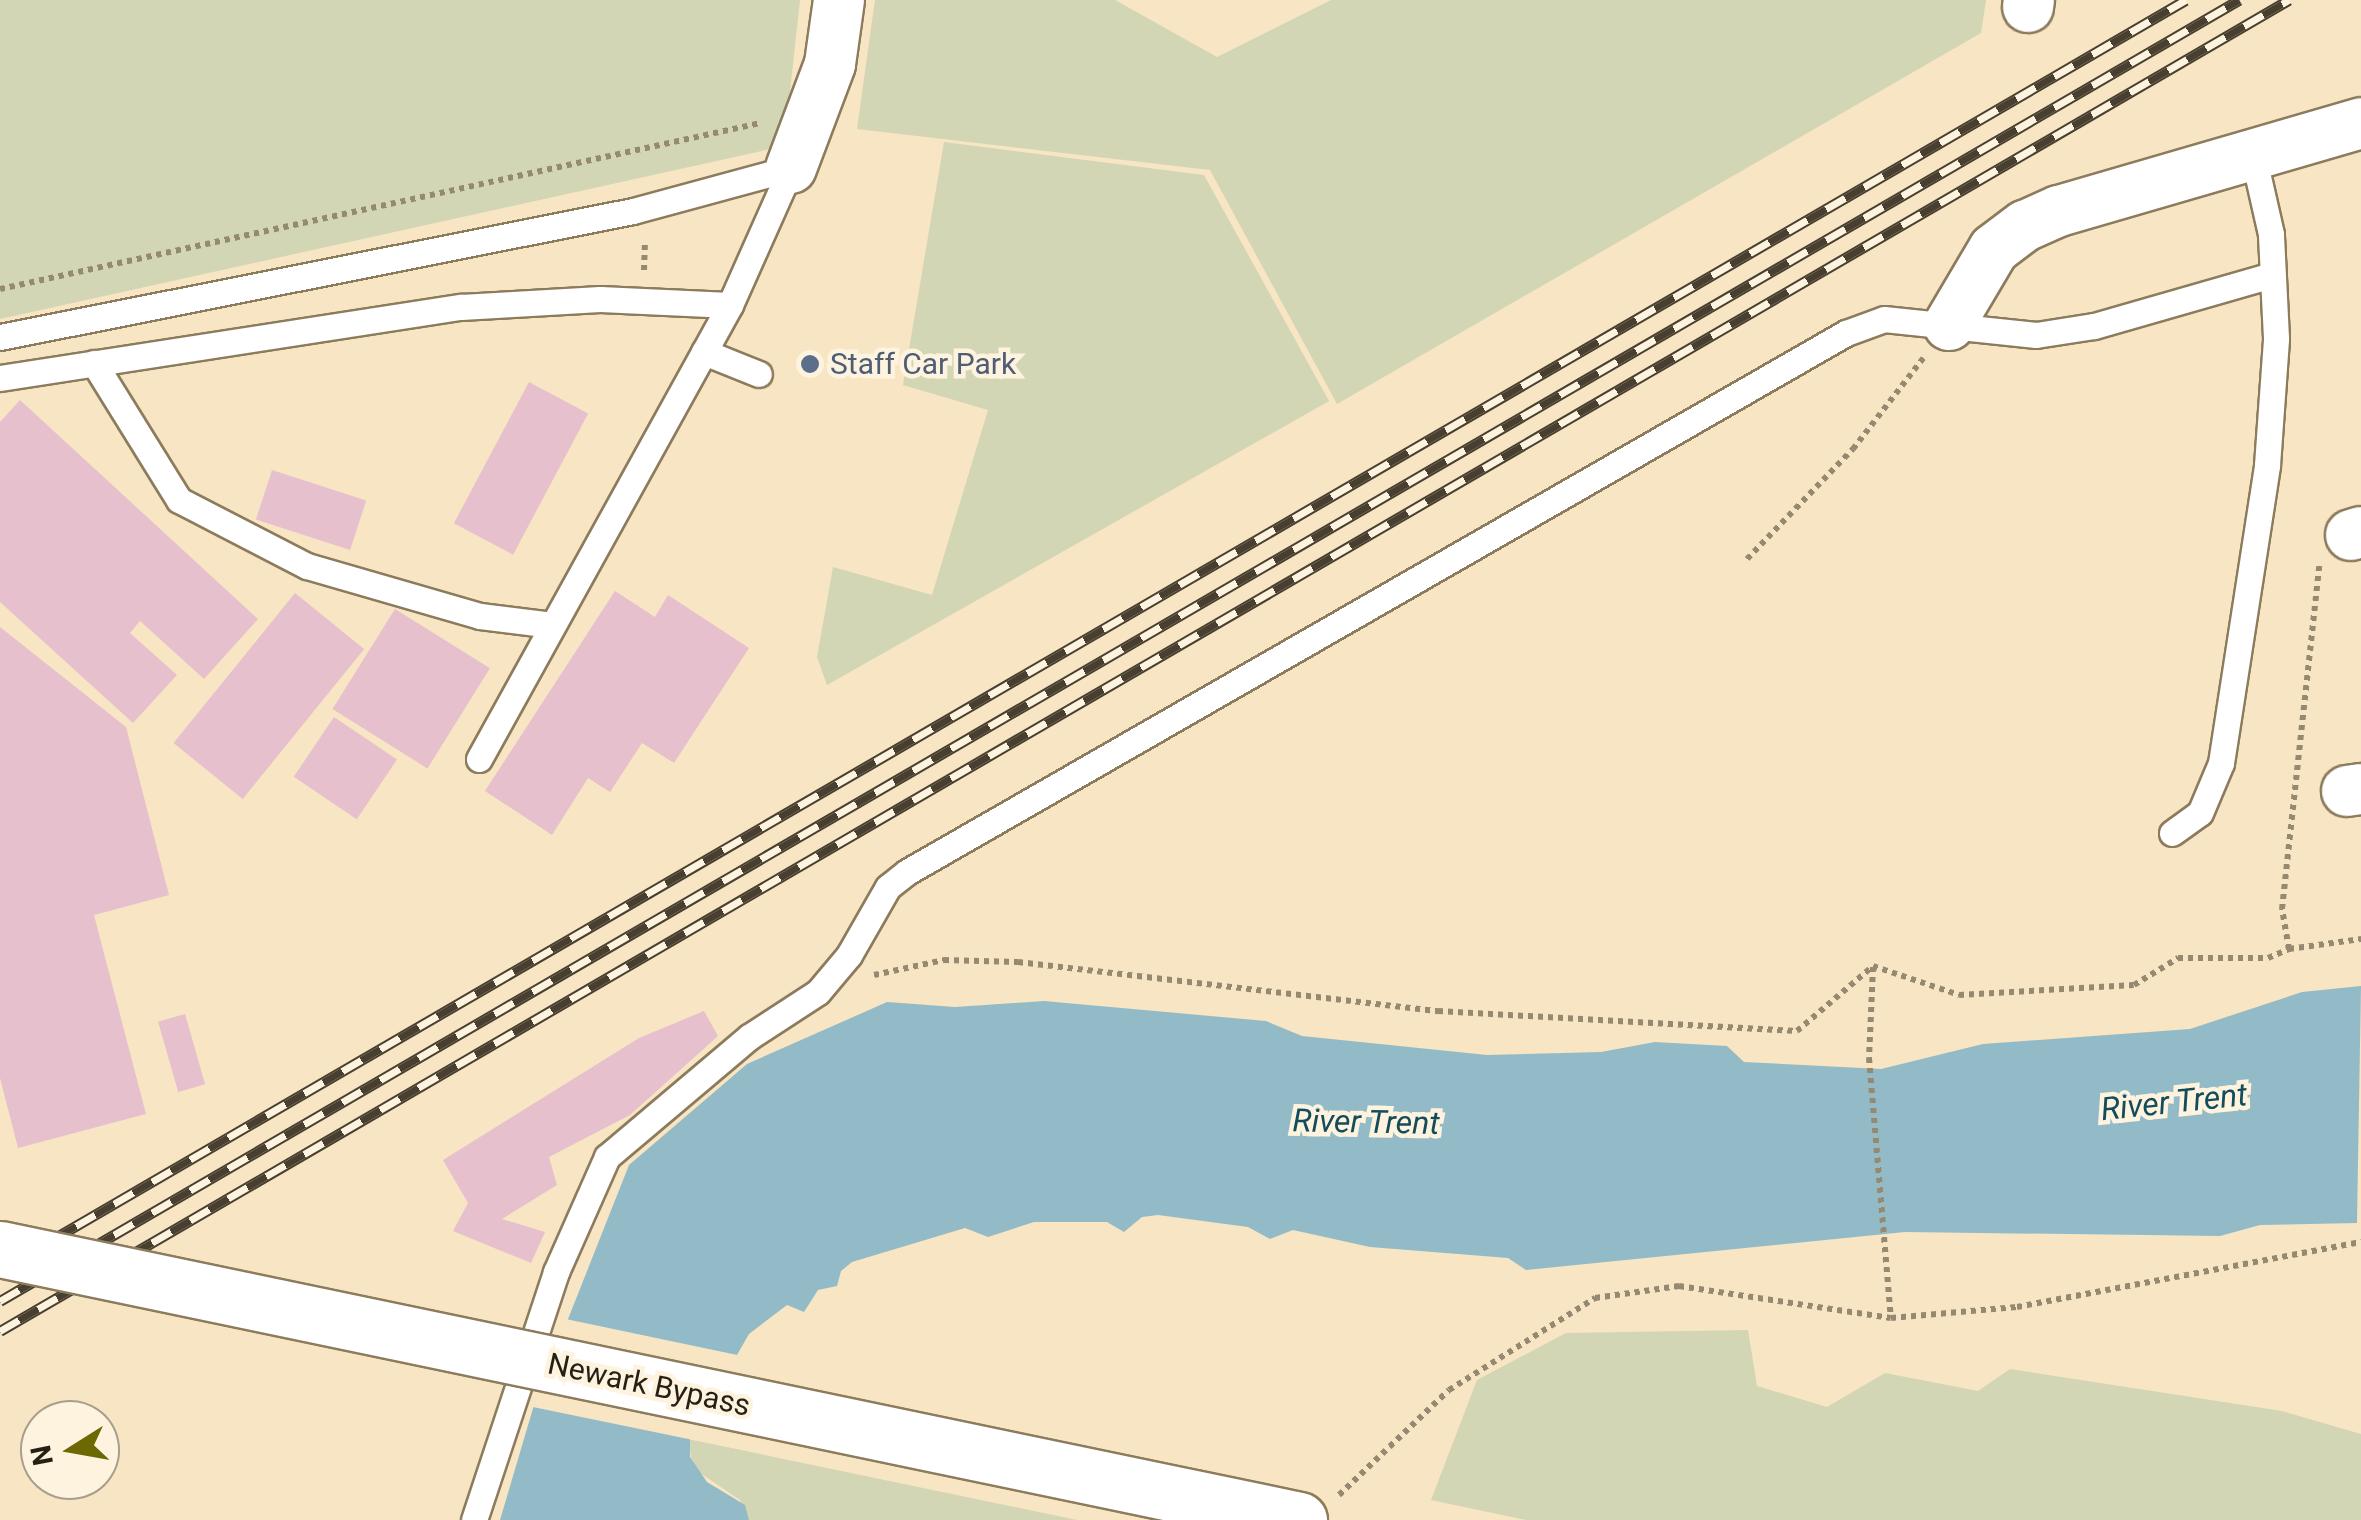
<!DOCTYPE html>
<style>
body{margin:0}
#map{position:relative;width:2361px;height:1520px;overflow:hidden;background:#f7e5c3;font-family:Roboto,sans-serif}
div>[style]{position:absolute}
.green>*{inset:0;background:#d2d6b4}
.water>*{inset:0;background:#93bbc7}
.pier>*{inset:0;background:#f7e5c3}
.building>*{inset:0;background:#e7c0cd;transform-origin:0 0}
.path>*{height:6px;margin-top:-3px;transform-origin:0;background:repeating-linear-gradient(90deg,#968971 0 5px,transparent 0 10px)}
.roads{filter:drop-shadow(2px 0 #8c7b5c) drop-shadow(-2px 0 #8c7b5c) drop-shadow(0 2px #8c7b5c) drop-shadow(0 -2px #8c7b5c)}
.service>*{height:25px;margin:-12.5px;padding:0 12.5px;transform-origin:12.5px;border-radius:12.5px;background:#fff}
.minor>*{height:50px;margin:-25px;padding:0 25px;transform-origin:25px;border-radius:25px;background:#fff}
.rail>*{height:11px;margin-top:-5.5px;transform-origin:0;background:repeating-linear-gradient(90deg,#fef3de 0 22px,#483f30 0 44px);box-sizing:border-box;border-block:2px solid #483f30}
.bridges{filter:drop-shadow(2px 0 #8c7b5c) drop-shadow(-2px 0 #8c7b5c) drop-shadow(0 2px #8c7b5c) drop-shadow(0 -2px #8c7b5c)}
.trunk-bridge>*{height:55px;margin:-27.5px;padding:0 27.5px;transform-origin:27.5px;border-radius:27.5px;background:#fff}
.dots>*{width:28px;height:28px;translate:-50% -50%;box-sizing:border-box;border:5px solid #fef3de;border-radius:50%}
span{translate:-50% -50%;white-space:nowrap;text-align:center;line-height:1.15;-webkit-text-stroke:9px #fef3de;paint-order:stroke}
.service-label{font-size:30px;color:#4e5e75}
.left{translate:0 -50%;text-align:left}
.street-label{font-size:30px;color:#261f13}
.water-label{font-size:32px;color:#134c5a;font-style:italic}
.north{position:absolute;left:20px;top:1400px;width:100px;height:100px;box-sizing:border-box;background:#fef3de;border:2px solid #a89e8d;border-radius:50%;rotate:259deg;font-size:28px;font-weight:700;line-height:40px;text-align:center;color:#261f13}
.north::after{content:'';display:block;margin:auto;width:35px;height:45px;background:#6c6902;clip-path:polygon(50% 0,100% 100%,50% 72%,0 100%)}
</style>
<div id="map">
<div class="green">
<div style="clip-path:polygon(0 0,800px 0,784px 146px,0 319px)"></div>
<div style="clip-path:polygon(875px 0,1115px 0,1217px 57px,1331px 0,1986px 0,1981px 33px,1337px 404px,1210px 170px,857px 129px)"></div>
<div style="clip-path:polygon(944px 142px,1204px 175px,1329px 401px,827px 685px,817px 657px,833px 567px,932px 595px,988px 410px,903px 385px)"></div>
<div style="clip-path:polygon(1748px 1330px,1757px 1386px,1827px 1407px,1885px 1373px,1978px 1391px,2010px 1369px,2282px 1411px,2361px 1434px,2361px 1520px,1526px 1520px,1431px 1500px,1477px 1380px,1566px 1333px)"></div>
<div style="clip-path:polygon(688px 1439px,1077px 1520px,749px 1520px,740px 1500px,693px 1468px)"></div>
</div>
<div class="water">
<div style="clip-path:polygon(2361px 986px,2357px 1223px,2260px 1225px,2220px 1236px,1905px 1232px,1526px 1270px,1508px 1258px,1370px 1247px,1293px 1230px,1270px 1239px,1248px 1227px,1158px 1215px,1142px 1217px,1124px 1232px,1107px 1222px,1034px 1222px,988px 1237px,965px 1228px,852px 1262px,841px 1271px,837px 1286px,818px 1290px,804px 1312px,787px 1305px,749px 1334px,690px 1437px,690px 1457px,707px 1482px,745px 1505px,749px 1520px,500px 1520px,534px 1405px,629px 1165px,747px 1064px,887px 1002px,955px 1007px,1044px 1001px,1266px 1021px,1302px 1036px,1487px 1055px,1601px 1052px,1655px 1042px,1727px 1046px,1744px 1062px,1881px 1069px,1983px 1044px,2190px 1029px,2302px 992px)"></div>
</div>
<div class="pier">
<div style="clip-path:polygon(561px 1318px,742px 1356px,698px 1441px,528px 1406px)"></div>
</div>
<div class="building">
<div style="left:529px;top:382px;width:67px;height:160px;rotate:28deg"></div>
<div style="clip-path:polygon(20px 400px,258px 619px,204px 679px,140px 621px,130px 633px,177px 675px,133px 723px,0 602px,0 422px)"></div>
<div style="left:272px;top:470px;width:99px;height:52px;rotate:18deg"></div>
<div style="clip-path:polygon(615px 591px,655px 617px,668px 595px,749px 648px,674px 763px,642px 743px,610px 792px,588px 778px,552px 835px,485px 791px)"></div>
<div style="left:295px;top:593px;width:89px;height:193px;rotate:39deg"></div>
<div style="left:395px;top:609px;width:112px;height:118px;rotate:32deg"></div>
<div style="clip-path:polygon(0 627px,126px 727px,169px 895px,94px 915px,146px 1114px,18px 1148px,0 1078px)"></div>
<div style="left:334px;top:717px;width:76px;height:72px;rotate:34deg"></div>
<div style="clip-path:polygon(704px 1011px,718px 1036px,630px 1115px,549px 1157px,557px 1185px,502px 1219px,545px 1232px,531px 1263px,453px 1231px,468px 1203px,443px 1160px,639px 1038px)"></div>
<div style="left:185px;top:1014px;width:73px;height:28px;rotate:74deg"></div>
</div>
<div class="path">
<div style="left:644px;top:270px;width:28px;rotate:-88deg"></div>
<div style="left:0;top:289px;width:779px;rotate:-12.31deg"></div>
<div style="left:1747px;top:559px;width:153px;rotate:-46.1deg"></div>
<div style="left:1853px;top:449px;width:116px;rotate:-52.3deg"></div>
<div style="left:2289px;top:949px;width:41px;rotate:-99.9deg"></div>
<div style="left:2282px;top:909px;width:345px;rotate:-83.8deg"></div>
<div style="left:1873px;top:966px;width:91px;rotate:18.6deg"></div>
<div style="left:1959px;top:995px;width:175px;rotate:-3.3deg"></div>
<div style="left:2134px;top:985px;width:52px;rotate:-31.5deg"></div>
<div style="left:2178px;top:958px;width:90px"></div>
<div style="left:2268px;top:958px;width:23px;rotate:-23deg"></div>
<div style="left:2289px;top:949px;width:73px;rotate:-7.9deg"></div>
<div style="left:1873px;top:967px;width:91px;rotate:92.5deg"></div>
<div style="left:1869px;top:1058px;width:261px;rotate:85.2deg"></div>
<div style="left:1891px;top:1318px;width:126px;rotate:-5deg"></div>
<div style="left:2017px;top:1307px;width:350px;rotate:-10.7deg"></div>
<div style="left:874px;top:975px;width:72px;rotate:-12.1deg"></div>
<div style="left:944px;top:960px;width:74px;rotate:1.5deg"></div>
<div style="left:1018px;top:962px;width:423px;rotate:6.7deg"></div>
<div style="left:1438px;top:1011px;width:360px;rotate:3.2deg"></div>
<div style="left:1797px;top:1031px;width:100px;rotate:-40.5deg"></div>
<div style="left:1339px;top:1495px;width:152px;rotate:-43.7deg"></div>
<div style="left:1449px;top:1390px;width:173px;rotate:-32.2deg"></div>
<div style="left:1595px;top:1298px;width:85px;rotate:-8.1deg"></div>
<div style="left:1679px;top:1286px;width:214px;rotate:8.6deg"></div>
</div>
<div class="roads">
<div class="service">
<div style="left:0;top:337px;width:645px;rotate:-11.26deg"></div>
<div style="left:633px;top:211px;width:164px;rotate:-15.2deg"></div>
<div style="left:704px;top:352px;width:59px;rotate:21.8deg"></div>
<div style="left:94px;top:363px;width:161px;rotate:58.2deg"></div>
<div style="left:179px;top:500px;width:144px;rotate:27.3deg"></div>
<div style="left:307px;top:566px;width:180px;rotate:16.1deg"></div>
<div style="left:480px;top:616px;width:73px;rotate:7.1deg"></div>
<div style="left:0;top:378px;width:466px;rotate:-8.8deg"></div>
<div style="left:461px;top:307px;width:139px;rotate:-3.3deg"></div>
<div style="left:600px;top:299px;width:130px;rotate:2.6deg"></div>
<div style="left:479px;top:759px;width:519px;rotate:-61.06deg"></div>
<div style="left:730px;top:305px;width:150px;rotate:-66deg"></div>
<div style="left:2172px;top:833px;width:34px;rotate:-36deg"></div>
<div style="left:2200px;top:813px;width:54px;rotate:-67.2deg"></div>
<div style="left:2221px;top:763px;width:302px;rotate:-81.2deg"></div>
<div style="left:2267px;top:465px;width:127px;rotate:-85.9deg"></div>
<div style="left:2276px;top:338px;width:104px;rotate:-92.8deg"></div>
<div style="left:2271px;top:234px;width:81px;rotate:-102.8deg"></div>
<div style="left:474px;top:1520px;width:261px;rotate:-71.7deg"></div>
<div style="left:556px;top:1272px;width:126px;rotate:-66.1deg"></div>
<div style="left:607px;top:1157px;width:186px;rotate:-40.2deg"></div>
<div style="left:749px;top:1037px;width:82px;rotate:-33.1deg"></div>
<div style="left:818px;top:992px;width:48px;rotate:-50deg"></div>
<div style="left:849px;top:955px;width:78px;rotate:-60.2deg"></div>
<div style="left:888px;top:887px;width:24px;rotate:-38deg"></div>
<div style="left:907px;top:872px;width:1083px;rotate:-29.86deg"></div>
<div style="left:1846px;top:333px;width:40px;rotate:-20.2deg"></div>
<div style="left:1884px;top:319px;width:153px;rotate:6deg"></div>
<div style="left:2036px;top:335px;width:59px;rotate:-8.8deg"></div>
<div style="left:2094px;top:326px;width:185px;rotate:-16deg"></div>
</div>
<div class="minor">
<div style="left:2028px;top:7px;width:7px;rotate:-82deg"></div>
<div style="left:791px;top:168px;width:111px;rotate:-69.4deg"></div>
<div style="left:830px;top:64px;width:65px;rotate:-82deg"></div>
<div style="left:1949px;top:325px;width:88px;rotate:-59.4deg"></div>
<div style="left:1994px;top:249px;width:39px;rotate:-37deg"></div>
<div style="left:2025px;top:226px;width:37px;rotate:-24deg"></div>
<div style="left:2059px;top:211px;width:315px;rotate:-16.2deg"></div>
<div style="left:2351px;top:535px;width:10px;rotate:-17deg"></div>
<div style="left:2347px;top:791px;width:14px;rotate:-8deg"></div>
</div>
</div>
<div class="rail">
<div style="left:0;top:1270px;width:2528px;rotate:-30.16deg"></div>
<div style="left:0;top:1301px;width:2590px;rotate:-30.16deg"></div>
<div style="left:0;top:1331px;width:2648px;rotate:-30.18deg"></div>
</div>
<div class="bridges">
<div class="trunk-bridge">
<div style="left:0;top:1249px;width:1327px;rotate:11.78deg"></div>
</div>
</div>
<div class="dots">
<div style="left:810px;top:364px;background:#5c6f8a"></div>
</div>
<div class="service-label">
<span class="left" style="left:830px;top:364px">Staff Car Park</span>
</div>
<div class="street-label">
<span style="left:649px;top:1385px;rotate:12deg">Newark Bypass</span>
</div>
<div class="water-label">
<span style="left:2174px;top:1102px;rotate:-6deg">River Trent</span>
<span style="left:1366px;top:1122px;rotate:1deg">River Trent</span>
</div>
<div class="north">N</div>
</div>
